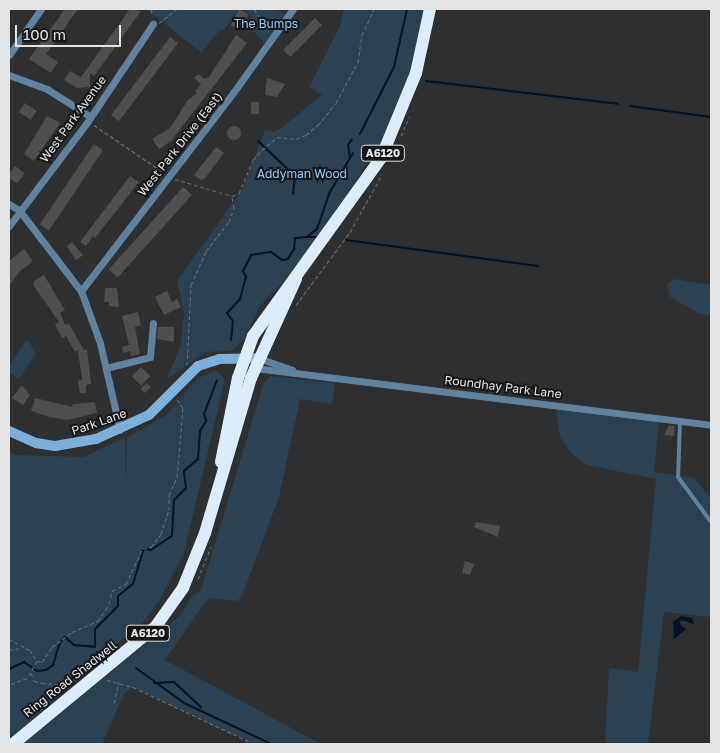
<!DOCTYPE html>
<style>
body{margin:0}
#map{position:relative;width:720px;height:753px;overflow:hidden;background:#2d2f31;font-family:"Golos Text",sans-serif}
div>[style]{position:absolute}
.green>*{inset:0;background:#2b4051}
.water>*{inset:0;background:#001527}
.stream>*{height:2px;margin:-1px;padding:0 1px;transform-origin:1px;border-radius:1px;background:#001527}
.building>*{inset:0;background:#514e4e;transform-origin:0 0}
.round{border-radius:50%}
.path>*{height:1px;margin-top:-0.5px;transform-origin:0;background:repeating-linear-gradient(90deg,#6d6f71 0 4px,transparent 0 6.5px)}
.lane>*{height:4px;margin:-2px;padding:0 2px;transform-origin:2px;border-radius:2px;background:#61819c}
.street>*{height:7px;margin:-3.5px;padding:0 3.5px;transform-origin:3.5px;border-radius:3.5px;background:#61819c}
.secondary>*{height:10px;margin:-5px;padding:0 5px;transform-origin:5px;border-radius:5px;background:#7cafda}
.highway>*{height:12px;margin:-6px;padding:0 6px;transform-origin:6px;border-radius:6px;background:#ddecfa}
span{translate:-50% -50%;white-space:nowrap;text-align:center;line-height:1.15;-webkit-text-stroke:4px #161718;paint-order:stroke}
.shield-label span{padding:1px 4px;background:#161718;border:1px solid;border-radius:4px;-webkit-text-stroke-width:0}
.shield-label{font-size:11px;color:#e3e4e5;font-weight:700}
.park-label{font-size:12px;color:#8cc6f7}
.street-label{font-size:12px;color:#e3e4e5}
.frame{position:absolute;inset:0;border:10px solid #e3e4e5;pointer-events:none}
.scale{position:absolute;left:15px;top:25px;width:106px;height:22px;box-sizing:border-box;border:2px solid #e3e4e5;border-top:0;padding-left:6px;font-size:15px;line-height:18px;white-space:nowrap;color:#e3e4e5;-webkit-text-stroke:4px #161718;paint-order:stroke}
</style>
<div id="map">
<div class="green">
<div style="clip-path:polygon(146px 9px,239px 9px,224px 30px,221px 29px,201px 52px)"></div>
<div style="clip-path:polygon(243px 9px,274px 9px,289px 16px,268px 46px,252px 30px,251px 15px)"></div>
<div style="clip-path:polygon(344px 9px,424px 9px,412px 69px,377px 155px,371px 153px,352px 190px,310px 254px,259px 307px,245px 339px,231px 351px,206px 352px,167px 379px,181px 344px,184px 313px,177px 281px,242px 190px,265px 130px,274px 132px,280px 129px,322px 95px,309px 87px,339px 28px)"></div>
<div style="clip-path:polygon(674px 279px,711px 285px,711px 316px,700px 314px,670px 297px,667px 284px)"></div>
<div style="clip-path:polygon(27px 339px,36px 353px,19px 379px,9px 372px,9px 366px)"></div>
<div style="clip-path:polygon(215px 370px,225px 379px,184px 553px,159px 601px,145px 620px,9px 740px,9px 450px,14px 455px,84px 457px,125px 437px,126px 488px,127px 438px,166px 415px,197px 379px)"></div>
<div style="clip-path:polygon(270px 376px,335px 383px,332px 404px,300px 399px,279px 497px,242px 596px,237px 601px,208px 598px,165px 660px,321px 744px,254px 744px,133px 687px,124px 694px,102px 744px,22px 744px,180px 616px,192px 596px,201px 590px,263px 385px)"></div>
<div style="clip-path:polygon(556px 409px,659px 422px,654px 472px,694px 478px,711px 499px,711px 617px,664px 612px,648px 744px,605px 744px,609px 668px,638px 672px,656px 479px,587px 465px,571px 453px,560px 437px)"></div>
</div>
<div class="water">
<div style="clip-path:polygon(681px 616px,692px 618px,694px 624px,681px 620px,680px 624px,686px 629px,674px 639px,673px 622px)"></div>
</div>
<div class="stream">
<div style="left:426px;top:81px;width:193px;rotate:6.8deg"></div>
<div style="left:630px;top:106px;width:82px;rotate:7.7deg"></div>
<div style="left:360px;top:134px;width:75px;rotate:-63.1deg"></div>
<div style="left:394px;top:67px;width:59px;rotate:-77.4deg"></div>
<div style="left:258px;top:141px;width:51px;rotate:43.4deg"></div>
<div style="left:295px;top:176px;width:18px;rotate:96deg"></div>
<div style="left:350px;top:158px;width:13px;rotate:-99deg"></div>
<div style="left:348px;top:145px;width:7px;rotate:-56deg"></div>
<div style="left:309px;top:237px;width:10px"></div>
<div style="left:346px;top:240px;width:194px;rotate:7.7deg"></div>
<div style="left:231px;top:340px;width:19px;rotate:-84deg"></div>
<div style="left:233px;top:321px;width:10px;rotate:-127deg"></div>
<div style="left:227px;top:313px;width:19px;rotate:-47deg"></div>
<div style="left:240px;top:299px;width:23px;rotate:-75deg"></div>
<div style="left:246px;top:277px;width:7px;rotate:-117deg"></div>
<div style="left:243px;top:271px;width:18px;rotate:-63deg"></div>
<div style="left:251px;top:255px;width:20px;rotate:-9deg"></div>
<div style="left:271px;top:252px;width:14px;rotate:36deg"></div>
<div style="left:282px;top:260px;width:6px;rotate:-9deg"></div>
<div style="left:288px;top:259px;width:12px;rotate:-59deg"></div>
<div style="left:294px;top:249px;width:11px;rotate:-85deg"></div>
<div style="left:295px;top:238px;width:12px;rotate:-5deg"></div>
<div style="left:307px;top:237px;width:13px;rotate:-39deg"></div>
<div style="left:317px;top:229px;width:39px;rotate:-71deg"></div>
<div style="left:330px;top:192px;width:45px;rotate:-59.5deg"></div>
<div style="left:136px;top:668px;width:59px;rotate:36.1deg"></div>
<div style="left:184px;top:703px;width:96px;rotate:25.2deg"></div>
<div style="left:9px;top:669px;width:17px;rotate:-25deg"></div>
<div style="left:24px;top:662px;width:16px;rotate:35deg"></div>
<div style="left:37px;top:671px;width:9px;rotate:-6deg"></div>
<div style="left:46px;top:670px;width:9px;rotate:-36deg"></div>
<div style="left:53px;top:665px;width:24px;rotate:-73deg"></div>
<div style="left:60px;top:642px;width:7px;rotate:-45deg"></div>
<div style="left:65px;top:637px;width:12px;rotate:42deg"></div>
<div style="left:74px;top:645px;width:21px;rotate:5deg"></div>
<div style="left:95px;top:647px;width:18px;rotate:-90deg"></div>
<div style="left:95px;top:629px;width:33px;rotate:-45deg"></div>
<div style="left:118px;top:606px;width:10px;rotate:-90deg"></div>
<div style="left:118px;top:596px;width:19px;rotate:-39deg"></div>
<div style="left:133px;top:584px;width:38px;rotate:-73deg"></div>
<div style="left:144px;top:548px;width:7px;rotate:16deg"></div>
<div style="left:151px;top:550px;width:25px;rotate:-34deg"></div>
<div style="left:172px;top:536px;width:36px;rotate:-87deg"></div>
<div style="left:174px;top:500px;width:17px;rotate:-45deg"></div>
<div style="left:186px;top:488px;width:17px;rotate:-97deg"></div>
<div style="left:184px;top:471px;width:18px;rotate:-41deg"></div>
<div style="left:198px;top:459px;width:28px;rotate:-86deg"></div>
<div style="left:200px;top:431px;width:12px;rotate:-59deg"></div>
<div style="left:206px;top:421px;width:7px;rotate:-106deg"></div>
<div style="left:204px;top:414px;width:36px;rotate:-69deg"></div>
<div style="left:154px;top:683px;width:20px;rotate:-3deg"></div>
<div style="left:174px;top:682px;width:37px;rotate:43deg"></div>
</div>
<div class="building">
<div style="clip-path:polygon(65px 9px,78px 9px,46px 54px,58px 62px,51px 73px,29px 59px)"></div>
<div style="clip-path:polygon(130px 9px,141px 11px,94px 76px,90px 73px,90px 87px,77px 88px,64px 80px,70px 71px,81px 77px)"></div>
<div style="left:239px;top:9px;width:11px;height:18px;rotate:27deg"></div>
<div style="left:315px;top:18px;width:10px;height:45px;rotate:45deg"></div>
<div style="clip-path:polygon(236px 35px,247px 43px,171px 141px,159px 149px,152px 139px,170px 128px,188px 100px,197px 93px,195px 91px,201px 84px,194px 78px,198px 74px,205px 79px,209px 77px)"></div>
<div style="left:170px;top:37px;width:10px;height:98px;rotate:37deg"></div>
<div style="clip-path:polygon(267px 78px,285px 84px,277px 97px,265px 95px)"></div>
<div style="left:251px;top:102px;width:8px;height:12px"></div>
<div style="left:25px;top:103px;width:14px;height:11px;rotate:34deg"></div>
<div style="clip-path:polygon(47px 116px,60px 123px,34px 161px,24px 154px)"></div>
<div class="round" style="left:227px;top:126px;width:14px;height:14px"></div>
<div style="left:94px;top:144px;width:11px;height:97px;rotate:34deg"></div>
<div style="clip-path:polygon(216px 147px,224px 153px,205px 178px,201px 180px,194px 175px)"></div>
<div style="left:15px;top:166px;width:12px;height:13px;rotate:35deg"></div>
<div style="clip-path:polygon(130px 176px,139px 182px,95px 238px,93px 236px,86px 246px,80px 242px)"></div>
<div style="left:183px;top:187px;width:12px;height:111px;rotate:42deg"></div>
<div style="clip-path:polygon(72px 242px,83px 255px,76px 260px,67px 246px)"></div>
<div style="clip-path:polygon(24px 249px,33px 261px,19px 272px,9px 286px,9px 261px)"></div>
<div style="clip-path:polygon(44px 275px,65px 310px,60px 313px,65px 325px,69px 324px,84px 350px,87px 350px,91px 384px,86px 385px,86px 393px,80px 393px,78px 381px,82px 380px,78px 350px,75px 352px,66px 336px,62px 338px,55px 324px,59px 322px,34px 286px,34px 281px)"></div>
<div style="clip-path:polygon(105px 288px,117px 288px,119px 307px,109px 306px,109px 302px,104px 302px)"></div>
<div style="clip-path:polygon(167px 291px,172px 302px,177px 299px,181px 307px,164px 315px,155px 297px)"></div>
<div style="clip-path:polygon(138px 312px,141px 325px,135px 327px,140px 354px,131px 356px,130px 351px,123px 353px,122px 347px,129px 345px,122px 316px)"></div>
<div style="clip-path:polygon(158px 327px,174px 327px,174px 342px,157px 339px)"></div>
<div style="left:141px;top:367px;width:13px;height:13px;rotate:45deg"></div>
<div style="clip-path:polygon(146px 383px,151px 387px,145px 393px,141px 389px)"></div>
<div style="clip-path:polygon(22px 385px,30px 395px,23px 405px,12px 398px)"></div>
<div style="clip-path:polygon(35px 398px,72px 407px,73px 404px,95px 402px,97px 413px,67px 420px,50px 417px,31px 411px)"></div>
<div style="clip-path:polygon(669px 425px,675px 426px,674px 436px,664px 435px)"></div>
<div style="clip-path:polygon(476px 522px,500px 526px,498px 537px,474px 527px)"></div>
<div style="clip-path:polygon(465px 561px,474px 564px,470px 575px,462px 573px)"></div>
</div>
<div class="path">
<div style="left:151px;top:9px;width:7px;rotate:74deg"></div>
<div style="left:254px;top:9px;width:27px;rotate:57deg"></div>
<div style="left:159px;top:23px;width:23px;rotate:-38deg"></div>
<div style="left:94px;top:125px;width:83px;rotate:34.3deg"></div>
<div style="left:401px;top:136px;width:21px;rotate:-67deg"></div>
<div style="left:175px;top:179px;width:59px;rotate:16.6deg"></div>
<div style="left:232px;top:196px;width:8px;rotate:-23deg"></div>
<div style="left:239px;top:193px;width:36px;rotate:-67deg"></div>
<div style="left:253px;top:160px;width:13px;rotate:-48deg"></div>
<div style="left:262px;top:150px;width:20px;rotate:-41deg"></div>
<div style="left:277px;top:137px;width:19px;rotate:6deg"></div>
<div style="left:296px;top:139px;width:11px;rotate:-22deg"></div>
<div style="left:306px;top:135px;width:16px;rotate:-40deg"></div>
<div style="left:318px;top:125px;width:28px;rotate:-51deg"></div>
<div style="left:336px;top:103px;width:47px;rotate:-61.8deg"></div>
<div style="left:358px;top:62px;width:27px;rotate:-82deg"></div>
<div style="left:362px;top:35px;width:29px;rotate:-65deg"></div>
<div style="left:296px;top:305px;width:91px;rotate:-53.5deg"></div>
<div style="left:350px;top:232px;width:65px;rotate:-60.7deg"></div>
<div style="left:187px;top:365px;width:80px;rotate:-87.1deg"></div>
<div style="left:191px;top:285px;width:37px;rotate:-66deg"></div>
<div style="left:206px;top:251px;width:37px;rotate:-52deg"></div>
<div style="left:229px;top:222px;width:15px;rotate:-70deg"></div>
<div style="left:234px;top:208px;width:11px;rotate:-100deg"></div>
<div style="left:198px;top:579px;width:35px;rotate:-68deg"></div>
<div style="left:9px;top:639px;width:24px;rotate:28deg"></div>
<div style="left:30px;top:650px;width:13px;rotate:58deg"></div>
<div style="left:37px;top:661px;width:20px;rotate:120deg"></div>
<div style="left:27px;top:678px;width:19px;rotate:159deg"></div>
<div style="left:9px;top:650px;width:12px;rotate:-9deg"></div>
<div style="left:37px;top:661px;width:5px;rotate:11deg"></div>
<div style="left:42px;top:662px;width:18px;rotate:-56deg"></div>
<div style="left:52px;top:647px;width:25px;rotate:-37deg"></div>
<div style="left:72px;top:632px;width:28px;rotate:-23deg"></div>
<div style="left:98px;top:621px;width:20px;rotate:-57deg"></div>
<div style="left:109px;top:604px;width:13px;rotate:-77deg"></div>
<div style="left:112px;top:591px;width:16px;rotate:-27deg"></div>
<div style="left:126px;top:584px;width:40px;rotate:-65deg"></div>
<div style="left:143px;top:548px;width:8px;rotate:-7deg"></div>
<div style="left:151px;top:547px;width:16px;rotate:-52deg"></div>
<div style="left:161px;top:534px;width:25px;rotate:-72deg"></div>
<div style="left:169px;top:510px;width:15px;rotate:-90deg"></div>
<div style="left:169px;top:495px;width:20px;rotate:-66deg"></div>
<div style="left:177px;top:477px;width:69px;rotate:-85deg"></div>
<div style="left:183px;top:408px;width:11px;rotate:-124deg"></div>
<div style="left:31px;top:673px;width:9px;rotate:69deg"></div>
<div style="left:34px;top:681px;width:8px;rotate:14deg"></div>
<div style="left:42px;top:683px;width:27px;rotate:4deg"></div>
<div style="left:107px;top:680px;width:27px;rotate:15deg"></div>
<div style="left:133px;top:687px;width:134px;rotate:25.2deg"></div>
<div style="left:114px;top:703px;width:22px;rotate:-77deg"></div>
</div>
<div class="lane">
<div style="left:680px;top:421px;width:56px;rotate:92deg"></div>
<div style="left:678px;top:477px;width:56px;rotate:53.7deg"></div>
</div>
<div class="street">
<div style="left:9px;top:55px;width:56px;rotate:-55.2deg"></div>
<div style="left:9px;top:75px;width:40px;rotate:20.2deg"></div>
<div style="left:47px;top:89px;width:52px;rotate:32.5deg"></div>
<div style="left:9px;top:204px;width:12px;rotate:31deg"></div>
<div style="left:19px;top:210px;width:102px;rotate:52.6deg"></div>
<div style="left:81px;top:291px;width:55px;rotate:69.9deg"></div>
<div style="left:100px;top:343px;width:89px;rotate:77.1deg"></div>
<div style="left:9px;top:226px;width:131px;rotate:-53deg"></div>
<div style="left:88px;top:121px;width:117px;rotate:-56.2deg"></div>
<div style="left:81px;top:291px;width:250px;rotate:-52.5deg"></div>
<div style="left:233px;top:93px;width:103px;rotate:-54.5deg"></div>
<div style="left:258px;top:358px;width:36px;rotate:19deg"></div>
<div style="left:106px;top:368px;width:45px;rotate:-14deg"></div>
<div style="left:150px;top:357px;width:34px;rotate:-85deg"></div>
<div style="left:255px;top:368px;width:460px;rotate:7.1deg"></div>
</div>
<div class="secondary">
<div style="left:9px;top:431px;width:30px;rotate:24deg"></div>
<div style="left:36px;top:443px;width:19px;rotate:9deg"></div>
<div style="left:55px;top:446px;width:42px;rotate:-9.7deg"></div>
<div style="left:96px;top:439px;width:58px;rotate:-24.4deg"></div>
<div style="left:149px;top:415px;width:69px;rotate:-45deg"></div>
<div style="left:198px;top:366px;width:22px;rotate:-18deg"></div>
<div style="left:219px;top:359px;width:39px;rotate:-1deg"></div>
</div>
<div class="highway">
<div style="left:221px;top:462px;width:86px;rotate:-78.6deg"></div>
<div style="left:238px;top:378px;width:45px;rotate:-70.3deg"></div>
<div style="left:253px;top:336px;width:219px;rotate:-54.3deg"></div>
<div style="left:381px;top:158px;width:92px;rotate:-67.6deg"></div>
<div style="left:416px;top:73px;width:66px;rotate:-77.7deg"></div>
<div style="left:13px;top:744px;width:185px;rotate:-39.5deg"></div>
<div style="left:156px;top:626px;width:47px;rotate:-54.6deg"></div>
<div style="left:183px;top:588px;width:59px;rotate:-68.2deg"></div>
<div style="left:205px;top:533px;width:162px;rotate:-73.5deg"></div>
<div style="left:251px;top:378px;width:109px;rotate:-65.6deg"></div>
</div>
<div class="shield-label">
<span style="left:383px;top:153px">A6120</span>
<span style="left:148px;top:633px">A6120</span>
</div>
<div class="park-label">
<span style="left:266px;top:24px">The Bumps</span>
<span style="left:302px;top:174px">Addyman Wood</span>
</div>
<div class="street-label">
<span style="left:73px;top:119px;rotate:-54deg">West Park Avenue</span>
<span style="left:180px;top:144px;rotate:-52deg">West Park Drive (East)</span>
<span style="left:503px;top:387px;rotate:7deg">Roundhay Park Lane</span>
<span style="left:99px;top:422px;rotate:-19deg">Park Lane</span>
<span style="left:70px;top:679px;rotate:-38deg">Ring Road Shadwell</span>
</div>
<div class="frame"></div>
<div class="scale">100 m</div>
</div>
